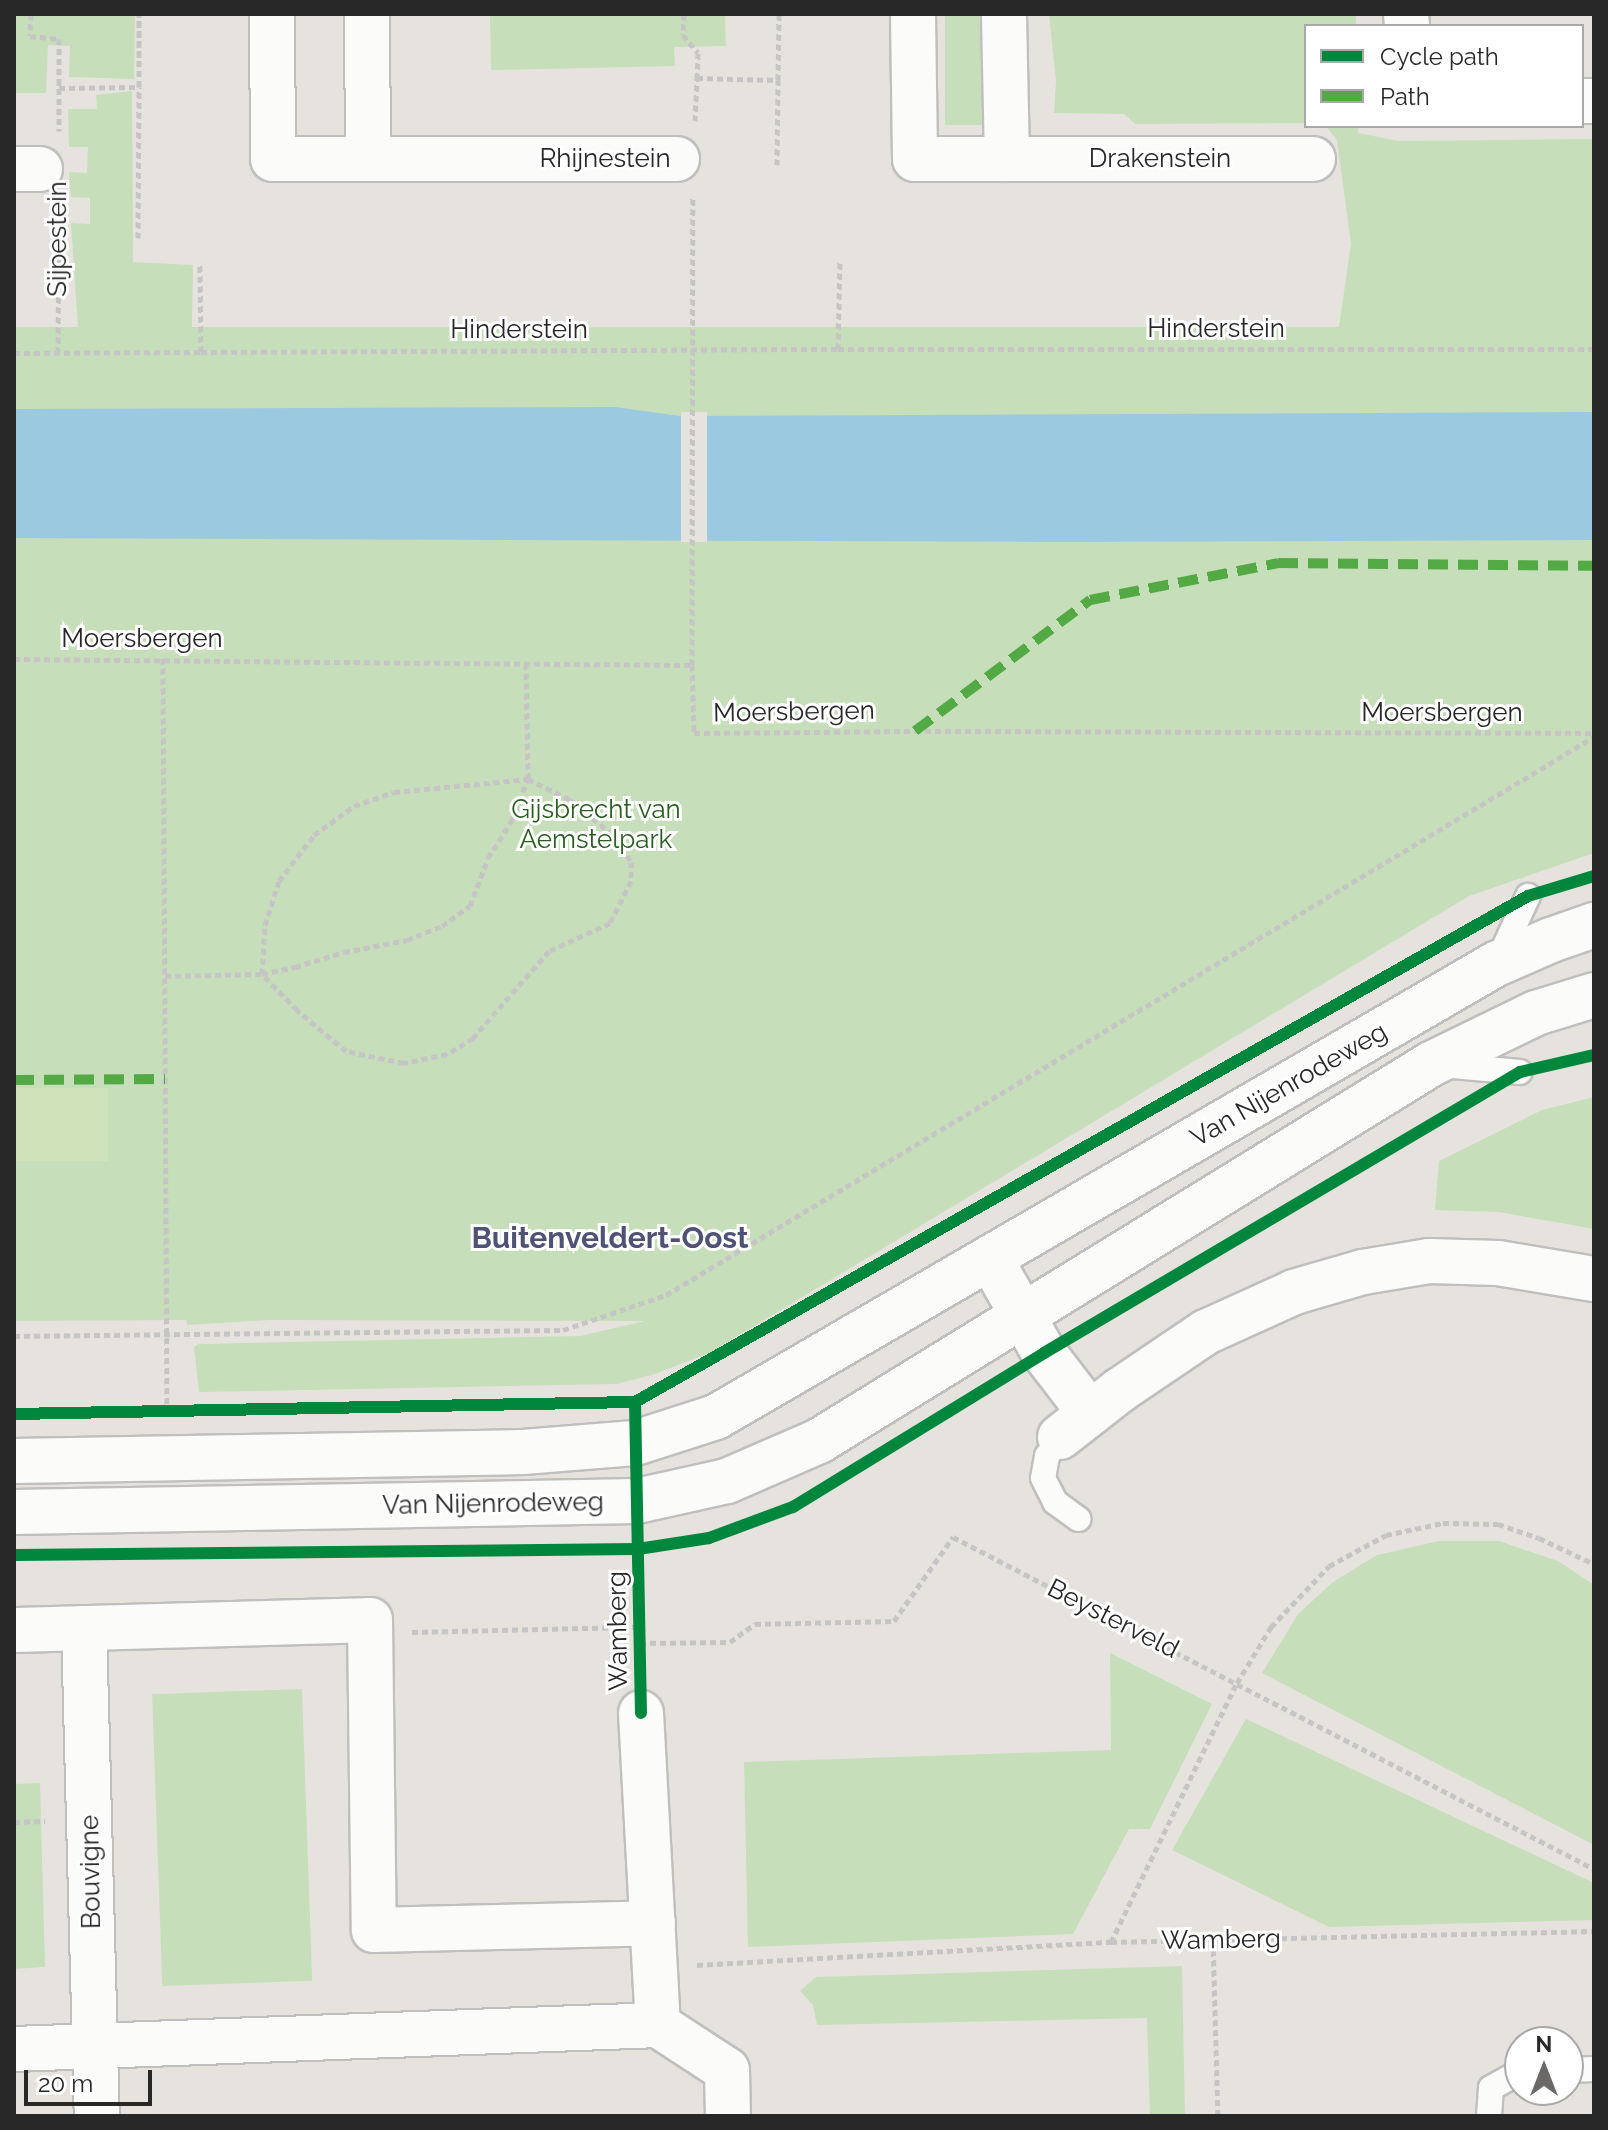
<!DOCTYPE html>
<style>
body{margin:0}
#map{position:relative;width:1608px;height:2130px;overflow:hidden;background:#e6e3de;font-family:Raleway,sans-serif}
div>[style]{position:absolute}
.green>*{inset:0;background:#c7deba;transform-origin:0 0}
.pitch>*{inset:0;background:#d0e2b9;transform-origin:0 0}
.water>*{inset:0;background:#9ac9e0}
.pier>*{inset:0;background:#e6e3de;transform-origin:0 0}
.path>*{height:5px;margin-top:-2.5px;transform-origin:0;background:repeating-linear-gradient(90deg,#c6c5c5 0 6px,transparent 0 10px)}
.roads{filter:drop-shadow(2px 0 #c0bfbf) drop-shadow(-2px 0 #c0bfbf) drop-shadow(0 2px #c0bfbf) drop-shadow(0 -2px #c0bfbf)}
.lane>*{height:24px;margin:-12px;padding:0 12px;transform-origin:12px;border-radius:12px;background:#fbfbfa}
.street>*{height:44px;margin:-22px;padding:0 22px;transform-origin:22px;border-radius:22px;background:#fbfbfa}
.secondary>*{height:44px;margin:-22px;padding:0 22px;transform-origin:22px;border-radius:22px;background:#fbfbfa}
.quiet>*{height:10px;margin-top:-5px;transform-origin:0;background:repeating-linear-gradient(90deg,#53aa44 0 20px,transparent 0 30px)}
.cycleway>*{height:12px;margin:-6px;padding:0 6px;transform-origin:6px;border-radius:6px;background:#00873e}
span{translate:-50% -50%;white-space:nowrap;text-align:center;line-height:1.15;-webkit-text-stroke:6px #fff;paint-order:stroke}
.street-label{font-size:26px;color:#282828}
.park-label{font-size:26px;color:#295d21}
.quarter-label{font-size:30px;color:#4e5274;font-weight:700}
.frame{position:absolute;inset:0;border:16px solid #282828;pointer-events:none}
.legend{position:absolute;left:1304px;top:24px;width:280px;height:104px;box-sizing:border-box;background:#fff;border:2px solid #a9a9a9;margin:0;padding:10px 14px;list-style:none;font-size:24px;color:#282828}
.legend li{display:flex;align-items:center;gap:16px;height:40px}
.legend b{width:40px;border:2px solid #a9a9a9}
.north{position:absolute;left:1504px;top:2026px;width:80px;height:80px;box-sizing:border-box;background:#fff;border:2px solid #a9a9a9;border-radius:50%;rotate:0deg;font-size:22px;font-weight:700;line-height:32px;text-align:center;color:#282828}
.north::after{content:'';display:block;margin:auto;width:28px;height:36px;background:#6a6968;clip-path:polygon(50% 0,100% 100%,50% 72%,0 100%)}
.scale{position:absolute;left:24px;top:2070px;width:128px;height:36px;box-sizing:border-box;border:4px solid #282828;border-top:0;padding-left:10px;font-size:24px;line-height:28px;white-space:nowrap;color:#282828;-webkit-text-stroke:6px #fff;paint-order:stroke}
</style>
<div id="map">
<div class="green">
<div style="clip-path:polygon(14px 14px,135px 14px,134px 79px,69px 77px,70px 46px,48px 45px,46px 93px,14px 93px)"></div>
<div style="clip-path:polygon(490px 14px,725px 14px,726px 46px,674px 47px,675px 66px,491px 70px)"></div>
<div style="left:945px;top:14px;width:41px;height:111px"></div>
<div style="clip-path:polygon(1049px 14px,1356px 14px,1356px 26px,1306px 26px,1306px 123px,1135px 124px,1124px 114px,1054px 113px,1056px 81px)"></div>
<div style="clip-path:polygon(132px 91px,133px 262px,193px 265px,192px 327px,1339px 327px,1351px 244px,1337px 140px,1326px 126px,1358px 126px,1358px 133px,1399px 141px,1594px 139px,1594px 853px,1469px 896px,709px 1353px,652px 1375px,616px 1384px,199px 1392px,194px 1347px,198px 1344px,580px 1336px,645px 1321px,269px 1320px,187px 1325px,186px 1320px,14px 1321px,14px 327px,78px 327px,71px 223px,90px 224px,90px 198px,71px 197px,69px 172px,87px 173px,88px 147px,69px 147px,68px 109px,97px 109px,96px 95px)"></div>
<div style="clip-path:polygon(1594px 1097px,1594px 1229px,1499px 1212px,1435px 1210px,1439px 1161px,1542px 1110px)"></div>
<div style="clip-path:polygon(1439px 1541px,1499px 1541px,1558px 1561px,1594px 1585px,1594px 1845px,1262px 1673px,1298px 1614px,1333px 1582px,1377px 1555px)"></div>
<div style="clip-path:polygon(1110px 1653px,1212px 1704px,1150px 1829px,1129px 1829px,1073px 1934px,748px 1947px,744px 1762px,1111px 1750px)"></div>
<div style="left:302px;top:1689px;width:292px;height:150px;rotate:88deg"></div>
<div style="clip-path:polygon(1246px 1719px,1594px 1883px,1594px 1920px,1329px 1927px,1172px 1850px)"></div>
<div style="clip-path:polygon(40px 1783px,45px 1967px,14px 1969px,14px 1784px)"></div>
<div style="clip-path:polygon(1182px 1966px,1185px 2116px,1150px 2116px,1147px 2018px,817px 2025px,813px 2005px,800px 1991px,816px 1977px)"></div>
</div>
<div class="pitch">
<div style="left:108px;top:1088px;width:73px;height:94px;rotate:90deg"></div>
</div>
<div class="water">
<div style="clip-path:polygon(615px 407px,680px 416px,1594px 412px,1594px 540px,1056px 542px,14px 538px,14px 409px)"></div>
</div>
<div class="pier">
<div style="left:681px;top:412px;width:26px;height:130px"></div>
</div>
<div class="path">
<div style="left:31px;top:14px;width:22px;rotate:93deg"></div>
<div style="left:30px;top:36px;width:29px;rotate:6deg"></div>
<div style="left:59px;top:39px;width:49px;rotate:90deg"></div>
<div style="left:59px;top:88px;width:80px;rotate:-0.7deg"></div>
<div style="left:139px;top:87px;width:73px;rotate:-90deg"></div>
<div style="left:684px;top:14px;width:21px;rotate:93deg"></div>
<div style="left:683px;top:35px;width:23px;rotate:50deg"></div>
<div style="left:698px;top:53px;width:25px;rotate:92deg"></div>
<div style="left:697px;top:78px;width:81px;rotate:1.4deg"></div>
<div style="left:778px;top:80px;width:66px;rotate:-89.1deg"></div>
<div style="left:59px;top:88px;width:43px;rotate:90deg"></div>
<div style="left:695px;top:121px;width:43px;rotate:-87.3deg"></div>
<div style="left:777px;top:165px;width:85px;rotate:-89.3deg"></div>
<div style="left:138px;top:238px;width:151px;rotate:-89.6deg"></div>
<div style="left:838px;top:349px;width:756px"></div>
<div style="left:201px;top:352px;width:637px;rotate:-0.27deg"></div>
<div style="left:838px;top:349px;width:88px;rotate:-88.7deg"></div>
<div style="left:14px;top:353px;width:187px;rotate:-0.3deg"></div>
<div style="left:201px;top:352px;width:87px;rotate:-90.7deg"></div>
<div style="left:58px;top:353px;width:147px;rotate:-89.6deg"></div>
<div style="left:163px;top:658px;width:753px;rotate:89.7deg"></div>
<div style="left:14px;top:659px;width:678px;rotate:0.51deg"></div>
<div style="left:692px;top:665px;width:68px;rotate:88.3deg"></div>
<div style="left:694px;top:733px;width:221px;rotate:-0.5deg"></div>
<div style="left:915px;top:731px;width:679px;rotate:0.17deg"></div>
<div style="left:692px;top:665px;width:467px;rotate:-89.9deg"></div>
<div style="left:528px;top:779px;width:46px;rotate:26deg"></div>
<div style="left:569px;top:799px;width:62px;rotate:39.1deg"></div>
<div style="left:617px;top:838px;width:28px;rotate:60deg"></div>
<div style="left:631px;top:862px;width:19px;rotate:90deg"></div>
<div style="left:631px;top:881px;width:47px;rotate:116.6deg"></div>
<div style="left:610px;top:923px;width:67px;rotate:155.3deg"></div>
<div style="left:549px;top:951px;width:116px;rotate:131.1deg"></div>
<div style="left:473px;top:1038px;width:31px;rotate:148deg"></div>
<div style="left:447px;top:1054px;width:44px;rotate:168.2deg"></div>
<div style="left:404px;top:1063px;width:59px;rotate:-168.3deg"></div>
<div style="left:346px;top:1051px;width:64px;rotate:-140.1deg"></div>
<div style="left:297px;top:1010px;width:50px;rotate:-134.2deg"></div>
<div style="left:262px;top:974px;width:49px;rotate:-86.5deg"></div>
<div style="left:265px;top:925px;width:46px;rotate:-72.3deg"></div>
<div style="left:279px;top:881px;width:58px;rotate:-52.7deg"></div>
<div style="left:314px;top:835px;width:49px;rotate:-35.9deg"></div>
<div style="left:354px;top:806px;width:42px;rotate:-19.3deg"></div>
<div style="left:394px;top:792px;width:135px;rotate:-5.5deg"></div>
<div style="left:165px;top:976px;width:97px;rotate:-1.2deg"></div>
<div style="left:262px;top:974px;width:34px;rotate:-12deg"></div>
<div style="left:295px;top:967px;width:51px;rotate:-17deg"></div>
<div style="left:344px;top:952px;width:64px;rotate:-10.8deg"></div>
<div style="left:407px;top:940px;width:38px;rotate:-22deg"></div>
<div style="left:442px;top:926px;width:34px;rotate:-36deg"></div>
<div style="left:470px;top:906px;width:51px;rotate:-69.4deg"></div>
<div style="left:488px;top:858px;width:45px;rotate:-57.7deg"></div>
<div style="left:512px;top:820px;width:44px;rotate:-68.7deg"></div>
<div style="left:528px;top:779px;width:114px;rotate:-91deg"></div>
<div style="left:14px;top:1336px;width:549px;rotate:-0.63deg"></div>
<div style="left:563px;top:1330px;width:109px;rotate:-18.8deg"></div>
<div style="left:666px;top:1295px;width:1083px;rotate:-31.02deg"></div>
<div style="left:412px;top:1632px;width:228px;rotate:-1.3deg"></div>
<div style="left:640px;top:1643px;width:90px;rotate:-0.6deg"></div>
<div style="left:730px;top:1642px;width:31px;rotate:-36deg"></div>
<div style="left:755px;top:1624px;width:139px;rotate:-1.2deg"></div>
<div style="left:894px;top:1621px;width:103px;rotate:-54.9deg"></div>
<div style="left:953px;top:1537px;width:722px;rotate:27.38deg"></div>
<div style="left:14px;top:1822px;width:31px;rotate:-2deg"></div>
<div style="left:1213px;top:1940px;width:176px;rotate:88.4deg"></div>
<div style="left:1111px;top:1942px;width:288px;rotate:-64.1deg"></div>
<div style="left:1237px;top:1683px;width:66px;rotate:-58.7deg"></div>
<div style="left:1271px;top:1627px;width:84px;rotate:-46.4deg"></div>
<div style="left:1329px;top:1566px;width:65px;rotate:-28.5deg"></div>
<div style="left:1386px;top:1535px;width:58px;rotate:-11.9deg"></div>
<div style="left:1443px;top:1523px;width:55px;rotate:1deg"></div>
<div style="left:1498px;top:1524px;width:43px;rotate:18.9deg"></div>
<div style="left:1539px;top:1538px;width:61px;rotate:25.3deg"></div>
<div style="left:697px;top:1965px;width:415px;rotate:-3.2deg"></div>
<div style="left:1111px;top:1942px;width:483px;rotate:-1.3deg"></div>
</div>
<div class="roads">
<div class="lane">
<div style="left:1497px;top:963px;width:74px;rotate:-65.2deg"></div>
<div style="left:1442px;top:1065px;width:78px;rotate:5.1deg"></div>
<div style="left:1060px;top:1437px;width:23px;rotate:124deg"></div>
<div style="left:1047px;top:1456px;width:22px;rotate:100deg"></div>
<div style="left:1043px;top:1478px;width:27px;rotate:63deg"></div>
<div style="left:1055px;top:1502px;width:29px;rotate:36deg"></div>
<div style="left:1568px;top:2070px;width:26px;rotate:-2deg"></div>
<div style="left:1489px;top:2116px;width:28px;rotate:-86deg"></div>
<div style="left:1491px;top:2088px;width:33px;rotate:-29deg"></div>
</div>
<div class="street">
<div style="left:272px;top:14px;width:145px;rotate:89.6deg"></div>
<div style="left:273px;top:159px;width:404px"></div>
<div style="left:367px;top:14px;width:145px;rotate:89.6deg"></div>
<div style="left:913px;top:14px;width:145px;rotate:89.2deg"></div>
<div style="left:915px;top:159px;width:92px"></div>
<div style="left:1007px;top:159px;width:145px;rotate:-91.2deg"></div>
<div style="left:1406px;top:14px;width:12px;rotate:85deg"></div>
<div style="left:1582px;top:101px;width:12px"></div>
<div style="left:1007px;top:159px;width:306px"></div>
<div style="left:14px;top:169px;width:26px"></div>
<div style="left:990px;top:1258px;width:109px;rotate:60.4deg"></div>
<div style="left:1044px;top:1353px;width:76px;rotate:52.5deg"></div>
<div style="left:1060px;top:1437px;width:76px;rotate:-38.1deg"></div>
<div style="left:1120px;top:1390px;width:104px;rotate:-34deg"></div>
<div style="left:1206px;top:1332px;width:97px;rotate:-24.4deg"></div>
<div style="left:1294px;top:1292px;width:72px;rotate:-16.2deg"></div>
<div style="left:1363px;top:1272px;width:67px;rotate:-9.5deg"></div>
<div style="left:1429px;top:1261px;width:69px;rotate:1.7deg"></div>
<div style="left:1498px;top:1263px;width:97px;rotate:9.5deg"></div>
<div style="left:84px;top:1628px;width:488px;rotate:88.5deg"></div>
<div style="left:14px;top:1630px;width:356px;rotate:-1.6deg"></div>
<div style="left:370px;top:1620px;width:310px;rotate:89.3deg"></div>
<div style="left:374px;top:1930px;width:279px;rotate:-1.4deg"></div>
<div style="left:641px;top:1713px;width:312px;rotate:86.9deg"></div>
<div style="left:658px;top:2025px;width:82px;rotate:33.1deg"></div>
<div style="left:727px;top:2070px;width:46px;rotate:88.8deg"></div>
<div style="left:14px;top:2049px;width:644px;rotate:-2.13deg"></div>
</div>
<div class="secondary">
<div style="left:14px;top:1461px;width:509px;rotate:-1.01deg"></div>
<div style="left:523px;top:1452px;width:112px;rotate:-4.6deg"></div>
<div style="left:635px;top:1443px;width:85px;rotate:-17.8deg"></div>
<div style="left:716px;top:1417px;width:902px;rotate:-30.15deg"></div>
<div style="left:1496px;top:964px;width:60px;rotate:-23.6deg"></div>
<div style="left:1551px;top:940px;width:46px;rotate:-19.2deg"></div>
<div style="left:14px;top:1512px;width:623px;rotate:-1.01deg"></div>
<div style="left:637px;top:1501px;width:92px;rotate:-12.5deg"></div>
<div style="left:727px;top:1481px;width:100px;rotate:-23.5deg"></div>
<div style="left:819px;top:1441px;width:719px;rotate:-31.63deg"></div>
<div style="left:1431px;top:1064px;width:117px;rotate:-25.9deg"></div>
<div style="left:1536px;top:1013px;width:61px;rotate:-17.2deg"></div>
</div>
</div>
<div class="quiet">
<div style="left:915px;top:731px;width:219px;rotate:-36.8deg"></div>
<div style="left:1090px;top:600px;width:192px;rotate:-11.1deg"></div>
<div style="left:1278px;top:563px;width:316px;rotate:0.5deg"></div>
<div style="left:14px;top:1080px;width:151px;rotate:-0.4deg"></div>
</div>
<div class="cycleway">
<div style="left:635px;top:1402px;width:311px;rotate:88.9deg"></div>
<div style="left:14px;top:1414px;width:621px;rotate:-1.11deg"></div>
<div style="left:635px;top:1402px;width:1026px;rotate:-29.54deg"></div>
<div style="left:1528px;top:896px;width:69px;rotate:-16.9deg"></div>
<div style="left:14px;top:1555px;width:624px;rotate:-0.55deg"></div>
<div style="left:638px;top:1549px;width:72px;rotate:-8.8deg"></div>
<div style="left:709px;top:1538px;width:90px;rotate:-20.3deg"></div>
<div style="left:793px;top:1507px;width:294px;rotate:-31.5deg"></div>
<div style="left:1044px;top:1353px;width:553px;rotate:-30.55deg"></div>
<div style="left:1520px;top:1072px;width:76px;rotate:-12.9deg"></div>
</div>
<div class="street-label">
<span style="left:605px;top:159px">Rhijnestein</span>
<span style="left:1160px;top:159px">Drakenstein</span>
<span style="left:58px;top:239px;rotate:-90deg">Sijpestein</span>
<span style="left:1216px;top:329px">Hinderstein</span>
<span style="left:519px;top:330px">Hinderstein</span>
<span style="left:142px;top:639px">Moersbergen</span>
<span style="left:794px;top:712px;rotate:-1deg">Moersbergen</span>
<span style="left:1442px;top:713px">Moersbergen</span>
<span style="left:1289px;top:1085px;rotate:-30deg">Van Nijenrodeweg</span>
<span style="left:493px;top:1504px;rotate:-1deg">Van Nijenrodeweg</span>
<span style="left:1113px;top:1619px;rotate:27deg">Beysterveld</span>
<span style="left:618px;top:1631px;rotate:-91deg">Wamberg</span>
<span style="left:91px;top:1872px;rotate:-91deg">Bouvigne</span>
<span style="left:1221px;top:1940px;rotate:-1deg">Wamberg</span>
</div>
<div class="park-label">
<span style="left:596px;top:825px">Gijsbrecht van<br>Aemstelpark</span>
</div>
<div class="quarter-label">
<span style="left:610px;top:1238px">Buitenveldert-Oost</span>
</div>
<div class="frame"></div>
<ul class="legend">
<li><b style="height:10px;background:#00873e"></b>Cycle path</li>
<li><b style="height:10px;background:#53aa44"></b>Path</li>
</ul>
<div class="north">N</div>
<div class="scale">20 m</div>
</div>
